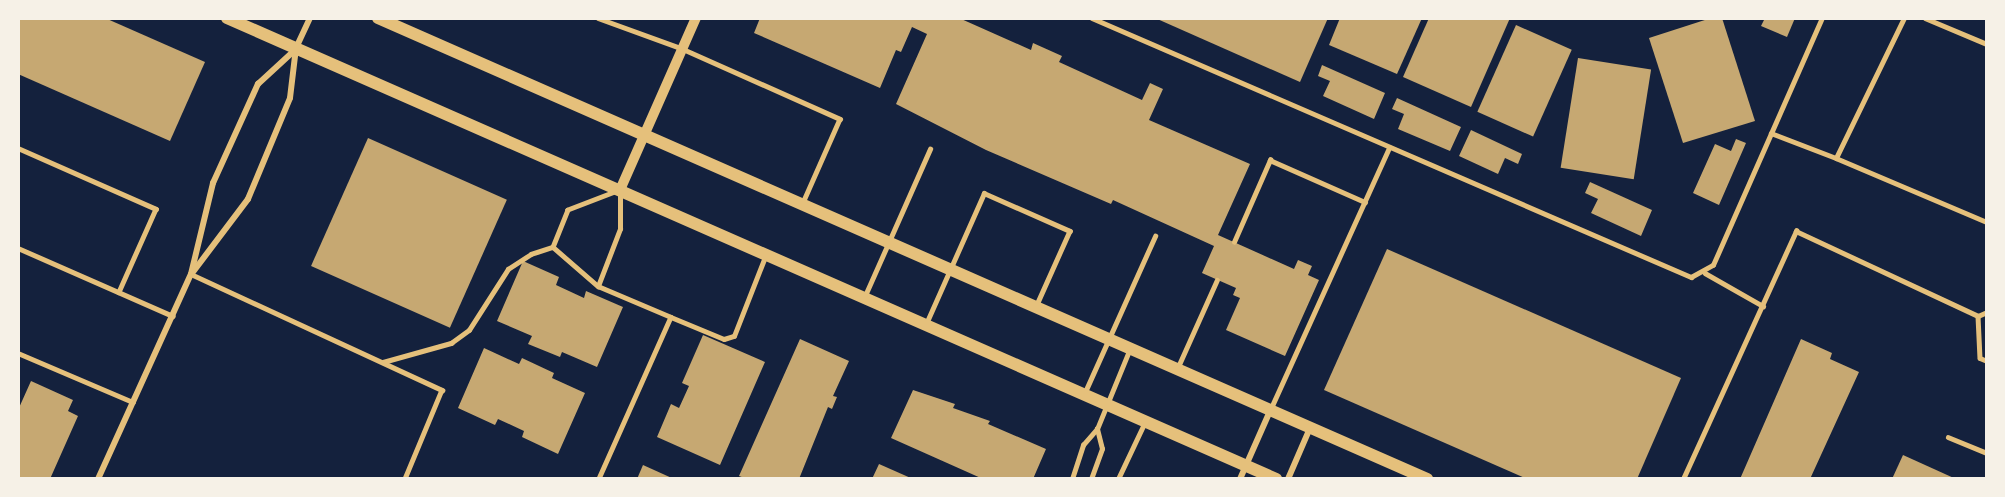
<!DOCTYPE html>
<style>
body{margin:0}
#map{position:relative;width:2005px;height:497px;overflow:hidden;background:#14213d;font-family:"Titillium Web",sans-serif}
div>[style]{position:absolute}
.building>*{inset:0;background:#c6a872;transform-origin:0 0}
.service>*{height:4.5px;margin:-2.25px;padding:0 2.25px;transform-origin:2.25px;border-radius:2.25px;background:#e5c07b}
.minor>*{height:6px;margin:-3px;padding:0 3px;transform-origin:3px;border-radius:3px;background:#e5c07b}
.tertiary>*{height:10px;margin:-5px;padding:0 5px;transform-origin:5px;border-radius:5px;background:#e5c07b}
.secondary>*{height:12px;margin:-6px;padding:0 6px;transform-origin:6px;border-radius:6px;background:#e5c07b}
span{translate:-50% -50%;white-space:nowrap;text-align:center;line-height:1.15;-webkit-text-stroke:6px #f6f1e7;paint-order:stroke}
.frame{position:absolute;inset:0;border:20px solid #f6f1e7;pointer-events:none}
</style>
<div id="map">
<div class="building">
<div style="clip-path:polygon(18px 18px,105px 18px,205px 62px,170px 141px,18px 74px)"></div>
<div style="clip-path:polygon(760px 18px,959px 18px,1031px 50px,1033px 43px,1062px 56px,1059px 62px,1142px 100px,1150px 83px,1163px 89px,1149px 120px,1250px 164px,1218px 235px,1294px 269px,1298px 260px,1312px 266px,1308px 275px,1319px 280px,1285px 356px,1226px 330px,1240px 298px,1233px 295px,1236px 288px,1202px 273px,1214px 246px,1113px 200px,1111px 204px,986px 150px,896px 104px,927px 34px,912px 27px,901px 52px,896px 50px,880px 88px,754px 33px)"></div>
<div style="clip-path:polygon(1155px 18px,1328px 18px,1300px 82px)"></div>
<div style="clip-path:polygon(1340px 18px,1422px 18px,1397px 74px,1329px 45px)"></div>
<div style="clip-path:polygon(1429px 18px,1510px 18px,1471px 107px,1403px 77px)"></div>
<div style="clip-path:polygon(1711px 18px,1722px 18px,1755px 121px,1683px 143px,1649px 38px)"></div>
<div style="clip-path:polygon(1765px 18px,1795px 18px,1787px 37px,1761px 26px)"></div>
<div style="left:1516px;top:25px;width:61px;height:95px;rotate:24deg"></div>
<div style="left:1578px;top:58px;width:74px;height:111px;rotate:9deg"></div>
<div style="clip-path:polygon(1322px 65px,1385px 93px,1374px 119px,1323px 96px,1330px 81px,1318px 76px)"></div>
<div style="clip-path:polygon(1397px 98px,1461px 127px,1450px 151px,1398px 129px,1404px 114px,1392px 109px)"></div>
<div style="clip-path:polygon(1471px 130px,1522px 154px,1518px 164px,1505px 158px,1498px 174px,1459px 156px)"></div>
<div style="left:368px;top:138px;width:152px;height:140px;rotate:24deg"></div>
<div style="clip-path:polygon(1736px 139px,1746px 143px,1719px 205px,1693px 193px,1715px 144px,1731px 151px)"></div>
<div style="clip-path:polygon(1590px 182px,1652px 210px,1641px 236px,1591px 213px,1598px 199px,1585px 193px)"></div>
<div style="clip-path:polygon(1387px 249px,1681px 378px,1637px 479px,1527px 479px,1324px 390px)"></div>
<div style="clip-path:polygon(523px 261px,559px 277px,556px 285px,584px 298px,586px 291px,623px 307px,597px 367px,562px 352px,560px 357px,528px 344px,532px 336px,497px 321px)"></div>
<div style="clip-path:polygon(703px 335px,765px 362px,720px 465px,657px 437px,671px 404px,679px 408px,689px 386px,682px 383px)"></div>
<div style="clip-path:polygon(800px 339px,849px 361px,833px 396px,837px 397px,832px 409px,828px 407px,799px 479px,747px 479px,739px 476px)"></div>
<div style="clip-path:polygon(1801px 339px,1832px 353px,1830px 359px,1859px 372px,1810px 479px,1740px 479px)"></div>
<div style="clip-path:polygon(484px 348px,519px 364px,522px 358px,554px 373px,552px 378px,585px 393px,558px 454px,522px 437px,524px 431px,498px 419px,495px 425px,458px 408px)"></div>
<div style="clip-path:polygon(31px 381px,73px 400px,68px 411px,78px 416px,50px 479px,18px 479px,18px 410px)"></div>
<div style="clip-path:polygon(913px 390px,955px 404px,953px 408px,990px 421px,988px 424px,1046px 449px,1033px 479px,983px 479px,891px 438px)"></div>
<div style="clip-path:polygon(1903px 455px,1956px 479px,1892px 479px)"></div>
<div style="clip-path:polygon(879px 464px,913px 479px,872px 479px)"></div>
<div style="clip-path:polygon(643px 465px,674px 479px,637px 479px)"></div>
</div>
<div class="service">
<div style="left:598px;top:18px;width:90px;rotate:20deg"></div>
<div style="left:683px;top:49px;width:172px;rotate:24deg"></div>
<div style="left:840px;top:119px;width:92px;rotate:113.8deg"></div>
<div style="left:1092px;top:18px;width:653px;rotate:23.38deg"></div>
<div style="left:1691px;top:277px;width:25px;rotate:-29deg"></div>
<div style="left:1713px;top:265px;width:270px;rotate:-66.2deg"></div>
<div style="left:1925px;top:18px;width:67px;rotate:22.8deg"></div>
<div style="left:1771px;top:133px;width:70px;rotate:21deg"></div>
<div style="left:1836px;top:158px;width:156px;rotate:-64.1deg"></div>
<div style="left:18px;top:148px;width:151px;rotate:23.8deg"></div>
<div style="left:156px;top:209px;width:91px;rotate:114deg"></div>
<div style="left:1836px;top:158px;width:164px;rotate:23deg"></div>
<div style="left:1234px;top:242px;width:90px;rotate:-66.3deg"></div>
<div style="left:1270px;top:160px;width:104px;rotate:23.9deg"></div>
<div style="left:18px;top:248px;width:169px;rotate:23.7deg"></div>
<div style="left:1705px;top:273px;width:67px;rotate:29.6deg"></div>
<div style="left:191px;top:274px;width:277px;rotate:24.8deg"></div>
<div style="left:442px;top:390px;width:96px;rotate:112.6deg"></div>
<div style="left:598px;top:286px;width:61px;rotate:-68.9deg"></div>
<div style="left:620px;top:229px;width:39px;rotate:-90deg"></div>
<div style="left:620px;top:190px;width:56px;rotate:159deg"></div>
<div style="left:568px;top:210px;width:40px;rotate:112deg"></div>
<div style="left:553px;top:247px;width:60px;rotate:40.9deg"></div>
<div style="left:598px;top:286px;width:79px;rotate:23deg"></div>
<div style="left:671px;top:317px;width:177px;rotate:114deg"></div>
<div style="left:864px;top:298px;width:163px;rotate:-66.1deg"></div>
<div style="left:1978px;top:316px;width:10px;rotate:-24deg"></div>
<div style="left:671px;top:317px;width:57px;rotate:22.5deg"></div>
<div style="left:724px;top:339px;width:10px;rotate:-17deg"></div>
<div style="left:734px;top:336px;width:85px;rotate:-68.6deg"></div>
<div style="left:926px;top:324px;width:143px;rotate:-66.1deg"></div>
<div style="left:984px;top:193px;width:94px;rotate:23.8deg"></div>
<div style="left:1070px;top:231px;width:83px;rotate:114.1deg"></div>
<div style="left:18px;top:353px;width:125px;rotate:23.1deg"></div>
<div style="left:383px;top:362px;width:71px;rotate:-15.6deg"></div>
<div style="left:451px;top:343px;width:22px;rotate:-36deg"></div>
<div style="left:469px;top:330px;width:72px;rotate:-57.4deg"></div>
<div style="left:508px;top:269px;width:27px;rotate:-33deg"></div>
<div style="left:531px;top:254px;width:23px;rotate:-18deg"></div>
<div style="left:1178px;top:367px;width:95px;rotate:-65.9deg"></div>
<div style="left:1085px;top:392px;width:171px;rotate:-65.8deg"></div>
<div style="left:1271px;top:408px;width:286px;rotate:-65.6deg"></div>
<div style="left:1948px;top:437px;width:42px;rotate:22.3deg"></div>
<div style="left:1072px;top:479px;width:36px;rotate:-72deg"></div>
<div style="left:1083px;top:445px;width:21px;rotate:-49deg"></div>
<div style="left:1097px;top:429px;width:84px;rotate:-67.7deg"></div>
<div style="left:1091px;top:479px;width:32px;rotate:-70deg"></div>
<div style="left:1102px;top:449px;width:21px;rotate:-104deg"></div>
<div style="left:1118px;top:479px;width:61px;rotate:-64.7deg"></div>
<div style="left:1683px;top:479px;width:273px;rotate:-65.5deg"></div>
<div style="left:1796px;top:231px;width:201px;rotate:25deg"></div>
<div style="left:1978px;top:316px;width:42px;rotate:87.3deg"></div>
<div style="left:1980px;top:358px;width:8px;rotate:23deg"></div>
</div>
<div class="minor">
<div style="left:193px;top:272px;width:91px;rotate:-53deg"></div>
<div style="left:248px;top:199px;width:109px;rotate:-67.4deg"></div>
<div style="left:290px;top:98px;width:50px;rotate:-83.2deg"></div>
<div style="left:296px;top:48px;width:33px;rotate:-65deg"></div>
<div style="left:98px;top:479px;width:225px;rotate:-65.6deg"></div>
<div style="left:191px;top:274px;width:94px;rotate:-76.4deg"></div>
<div style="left:213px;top:183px;width:109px;rotate:-65.6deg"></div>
<div style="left:258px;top:84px;width:52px;rotate:-42.6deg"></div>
<div style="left:1240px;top:479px;width:74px;rotate:-66.2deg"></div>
<div style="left:1288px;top:479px;width:56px;rotate:-66.7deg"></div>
</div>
<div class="tertiary">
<div style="left:620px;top:190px;width:188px;rotate:-66.2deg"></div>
</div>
<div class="secondary">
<div style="left:227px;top:18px;width:1146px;rotate:23.72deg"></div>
<div style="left:378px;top:18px;width:1146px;rotate:23.72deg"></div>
</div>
<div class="frame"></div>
</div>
